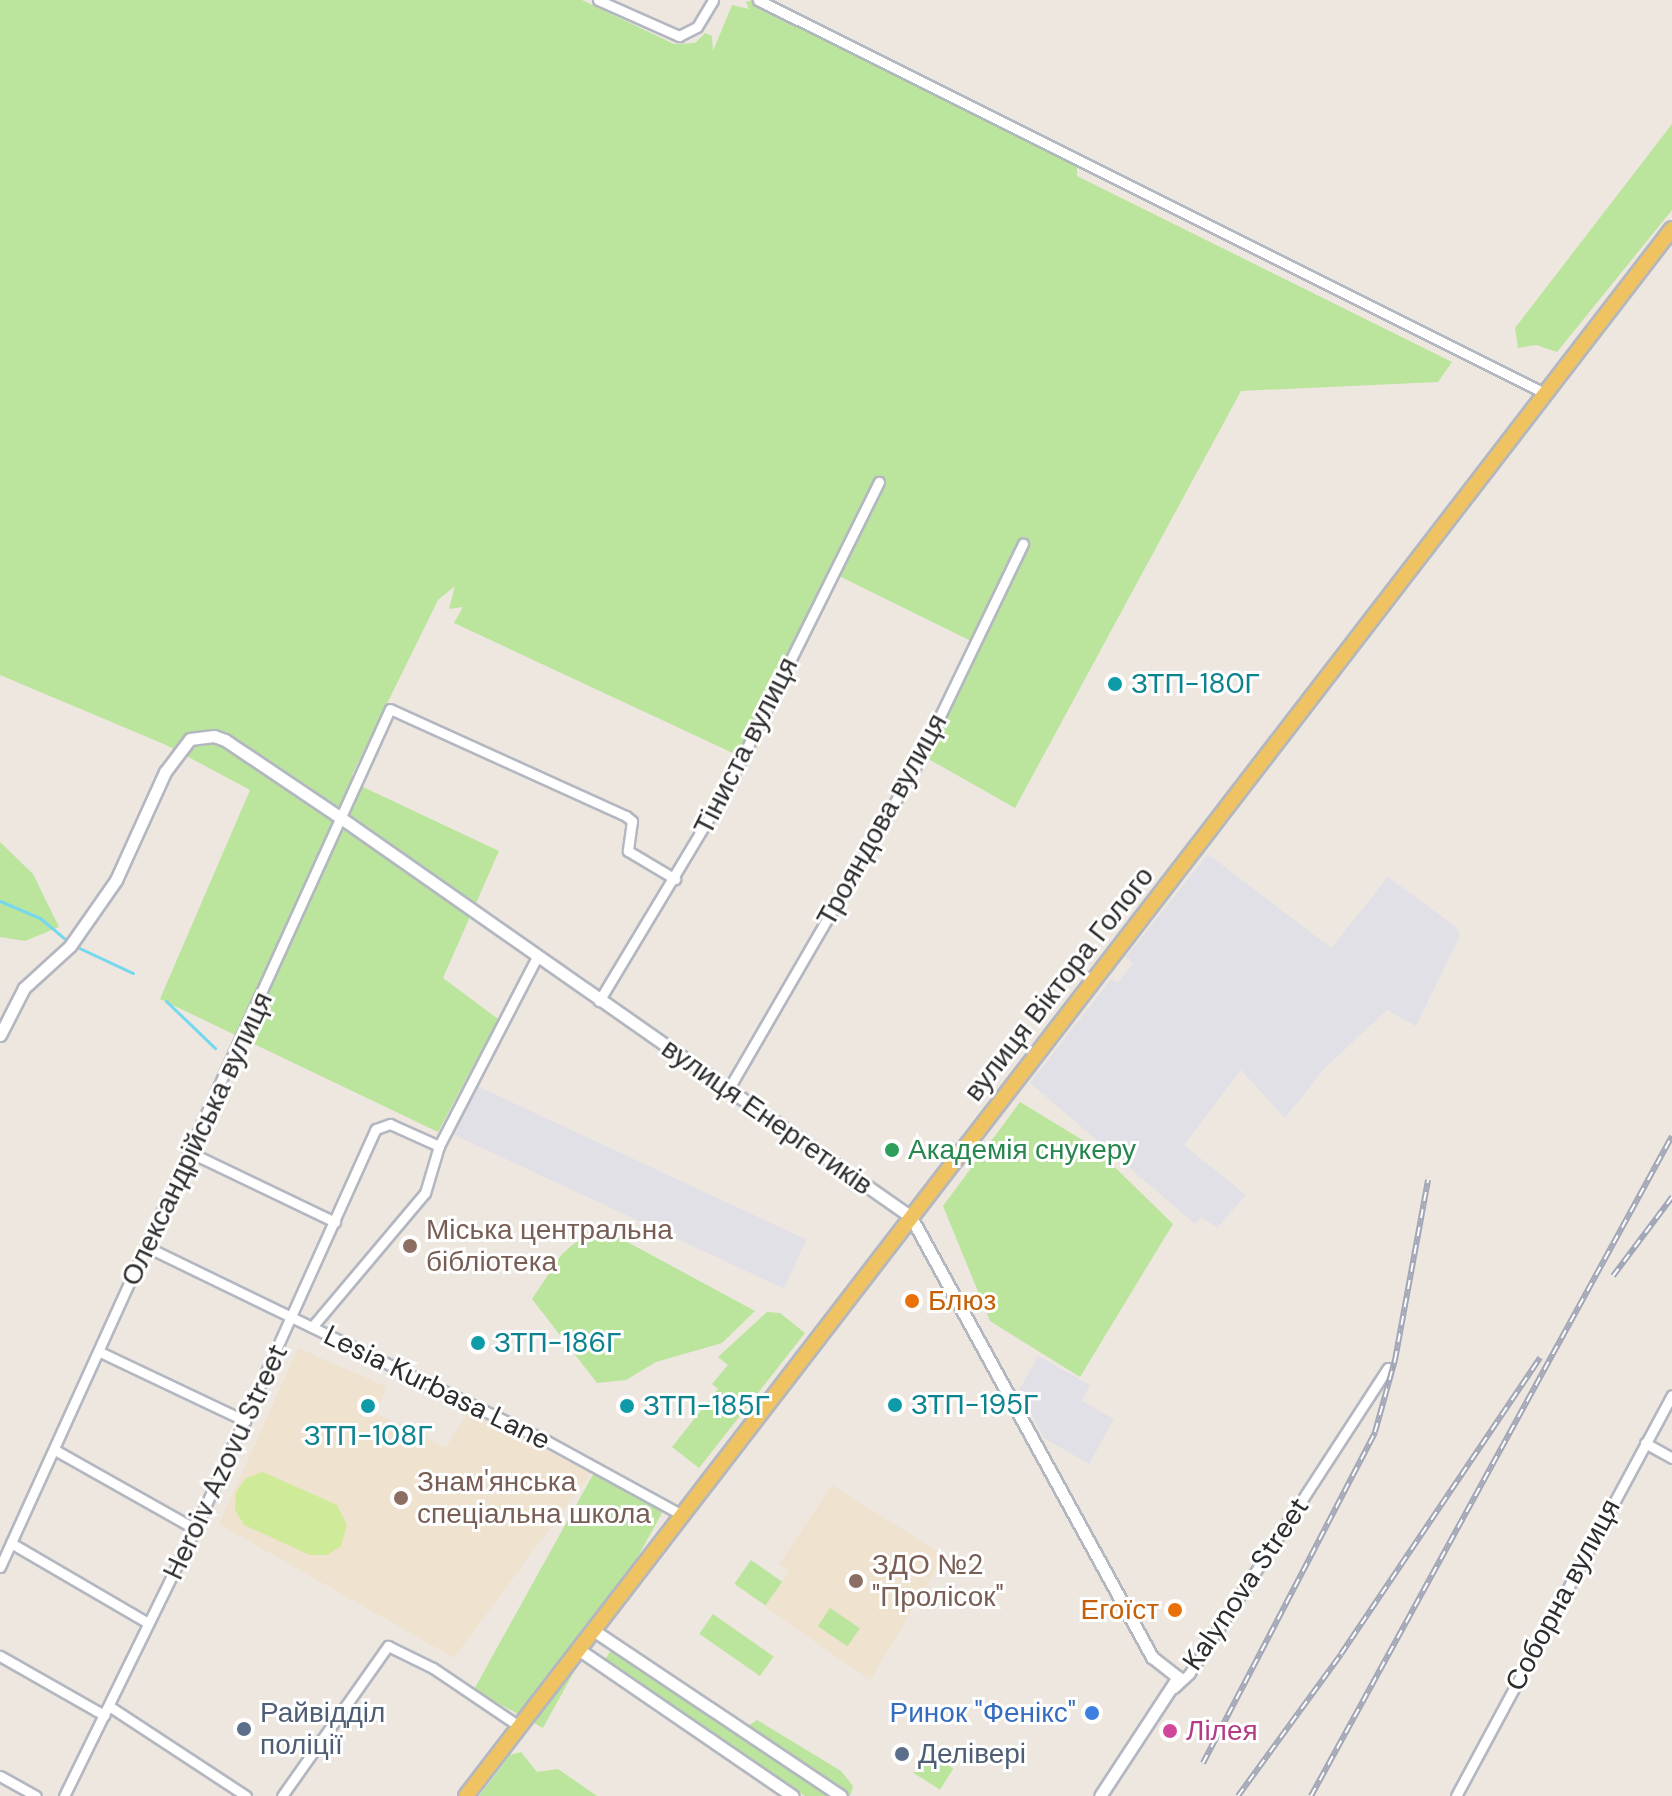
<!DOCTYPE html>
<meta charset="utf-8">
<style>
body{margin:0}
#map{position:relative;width:1672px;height:1796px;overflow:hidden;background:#eee7e0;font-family:"DM Sans",sans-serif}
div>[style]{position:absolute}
.industrial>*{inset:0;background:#e1e0e7;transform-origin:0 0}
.education>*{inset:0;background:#efe2cf}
.green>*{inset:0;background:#bbe49d;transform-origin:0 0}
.pitch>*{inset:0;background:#cfeb99}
.stream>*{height:3px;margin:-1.5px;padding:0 1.5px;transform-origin:1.5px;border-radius:1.5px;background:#74d8ee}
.roads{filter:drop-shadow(2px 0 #b3b7c0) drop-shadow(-2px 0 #b3b7c0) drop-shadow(0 2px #b3b7c0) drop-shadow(0 -2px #b3b7c0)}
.minor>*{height:9px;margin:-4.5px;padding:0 4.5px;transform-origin:4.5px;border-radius:4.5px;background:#fff}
.tertiary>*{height:11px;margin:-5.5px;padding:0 5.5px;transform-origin:5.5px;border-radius:5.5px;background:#fff}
.primary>*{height:14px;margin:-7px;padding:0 7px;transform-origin:7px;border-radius:7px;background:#f0c362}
.rail>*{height:6px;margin-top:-3px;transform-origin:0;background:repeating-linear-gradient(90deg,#fff 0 9px,#a2a7b7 0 18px);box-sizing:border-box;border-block:2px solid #a2a7b7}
.dots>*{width:22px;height:22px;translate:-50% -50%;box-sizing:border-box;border:4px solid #fff;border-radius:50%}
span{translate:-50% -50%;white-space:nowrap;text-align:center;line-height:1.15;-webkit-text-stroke:6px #fff;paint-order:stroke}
.culture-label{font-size:28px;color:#0d838f}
.left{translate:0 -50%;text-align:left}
.street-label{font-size:28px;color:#2d2d2d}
.leisure-label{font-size:28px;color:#27864d}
.education-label{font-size:28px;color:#785e54}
.food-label{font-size:28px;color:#c56008}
.right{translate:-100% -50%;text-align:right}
.service-label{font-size:28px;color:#4e5e75}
.shop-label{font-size:28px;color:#366cbe}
.hotel-label{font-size:28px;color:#b23c85}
</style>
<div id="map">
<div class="industrial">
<div style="clip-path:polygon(1208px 854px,1331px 948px,1388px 877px,1456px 927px,1460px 936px,1416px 1026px,1387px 1010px,1325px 1068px,1285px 1118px,1241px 1070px,1184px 1145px,1246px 1195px,1217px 1228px,1201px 1217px,1195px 1224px,1030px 1083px,1111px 979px,1118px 983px,1133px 963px,1126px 957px)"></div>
<div style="left:475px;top:1085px;width:366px;height:54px;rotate:25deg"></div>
<div style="clip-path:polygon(1038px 1356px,1090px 1385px,1082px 1401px,1114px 1419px,1089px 1464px,1044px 1438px,1019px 1391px)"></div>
</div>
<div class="education">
<div style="clip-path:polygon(298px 1348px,387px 1387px,375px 1413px,446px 1448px,468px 1411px,591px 1473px,454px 1658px,219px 1524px)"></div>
<div style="clip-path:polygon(832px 1485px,945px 1556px,870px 1680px,765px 1607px,789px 1571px,779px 1564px)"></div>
</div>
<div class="green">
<div style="clip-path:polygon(0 0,582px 0,674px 44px,695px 43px,705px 33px,712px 36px,713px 51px,732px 5px,749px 9px,746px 2px,753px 0,1077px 163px,1077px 176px,1452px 362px,1438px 382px,1241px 391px,1015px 808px,916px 752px,971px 641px,839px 576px,750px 761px,454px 623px,463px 607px,449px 609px,455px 586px,438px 600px,352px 775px,363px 787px,499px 851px,443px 978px,498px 1019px,438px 1132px,160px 999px,250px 790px,166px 745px,0 675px)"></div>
<div style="clip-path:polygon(1672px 124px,1672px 210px,1557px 352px,1536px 345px,1518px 348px,1515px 328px)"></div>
<div style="clip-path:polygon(0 842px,33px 874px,59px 927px,25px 941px,0 937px)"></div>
<div style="clip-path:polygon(1020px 1102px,1094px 1147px,1173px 1224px,1080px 1377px,990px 1321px,943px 1206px)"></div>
<div style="clip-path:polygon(596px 1225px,755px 1311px,722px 1343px,656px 1362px,626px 1380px,597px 1383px,532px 1299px,562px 1254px)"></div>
<div style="clip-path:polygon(767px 1312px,780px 1313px,805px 1333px,699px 1468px,672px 1447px,718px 1389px,712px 1384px,728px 1365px,718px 1357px)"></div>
<div style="left:595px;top:1471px;width:79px;height:250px;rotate:29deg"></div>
<div style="left:751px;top:1560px;width:38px;height:29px;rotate:35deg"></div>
<div style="left:830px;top:1608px;width:36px;height:22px;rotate:34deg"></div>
<div style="left:713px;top:1614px;width:74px;height:24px;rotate:35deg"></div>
<div style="left:612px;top:1649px;width:262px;height:14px;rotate:34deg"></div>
<div style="clip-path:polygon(757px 1720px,841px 1771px,853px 1786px,850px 1796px,745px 1728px)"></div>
<div style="clip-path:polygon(521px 1752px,537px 1772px,558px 1769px,597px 1796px,479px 1796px,510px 1755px)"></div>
<div style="left:927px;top:1752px;width:31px;height:25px;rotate:32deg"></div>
</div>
<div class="pitch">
<div style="clip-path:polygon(263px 1472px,337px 1505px,347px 1525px,341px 1546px,327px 1555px,310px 1555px,244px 1525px,235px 1510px,236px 1492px,246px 1478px)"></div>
</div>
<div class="stream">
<div style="left:0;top:901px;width:43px;rotate:23deg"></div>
<div style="left:40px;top:918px;width:38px;rotate:40deg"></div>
<div style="left:75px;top:946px;width:64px;rotate:25deg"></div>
<div style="left:166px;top:1001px;width:68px;rotate:43.8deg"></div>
</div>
<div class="roads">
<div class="minor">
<div style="left:598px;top:0;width:89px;rotate:24deg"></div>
<div style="left:679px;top:36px;width:20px;rotate:-27deg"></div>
<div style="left:697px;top:27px;width:31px;rotate:-59deg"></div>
<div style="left:758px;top:0;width:880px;rotate:26.54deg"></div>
<div style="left:599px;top:1001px;width:246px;rotate:-59deg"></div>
<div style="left:726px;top:790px;width:344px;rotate:-63.6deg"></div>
<div style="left:728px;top:1090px;width:372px;rotate:-59.9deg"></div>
<div style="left:915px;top:768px;width:249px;rotate:-64.3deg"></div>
<div style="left:189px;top:1152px;width:162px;rotate:25.6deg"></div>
<div style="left:147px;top:1247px;width:445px;rotate:25.9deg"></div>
<div style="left:547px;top:1441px;width:154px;rotate:28.7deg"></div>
<div style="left:312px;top:1327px;width:175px;rotate:-49.9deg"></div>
<div style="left:425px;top:1193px;width:49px;rotate:-73.4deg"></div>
<div style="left:439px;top:1146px;width:213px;rotate:-62.6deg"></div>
<div style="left:100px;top:1352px;width:161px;rotate:25.4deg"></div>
<div style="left:1645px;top:1443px;width:31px;rotate:29deg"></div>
<div style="left:55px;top:1450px;width:161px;rotate:29.4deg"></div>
<div style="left:11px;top:1543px;width:159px;rotate:30.3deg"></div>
<div style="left:0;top:1567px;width:942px;rotate:-65.56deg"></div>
<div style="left:390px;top:709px;width:259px;rotate:24.4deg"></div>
<div style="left:626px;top:816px;width:8px;rotate:40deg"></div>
<div style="left:632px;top:821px;width:30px;rotate:98deg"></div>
<div style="left:628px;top:851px;width:55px;rotate:30.8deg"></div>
<div style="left:0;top:1656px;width:120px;rotate:29.6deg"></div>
<div style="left:1174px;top:1688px;width:21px;rotate:-43deg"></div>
<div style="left:1189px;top:1674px;width:365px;rotate:-57deg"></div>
<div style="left:109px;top:1706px;width:164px;rotate:33.3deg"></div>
<div style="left:0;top:1776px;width:41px;rotate:29.1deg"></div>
<div style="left:64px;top:1796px;width:297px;rotate:-63.9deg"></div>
<div style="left:195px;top:1529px;width:439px;rotate:-65.7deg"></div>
<div style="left:376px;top:1129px;width:15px;rotate:-20deg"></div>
<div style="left:390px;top:1124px;width:54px;rotate:24.2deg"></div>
<div style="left:282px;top:1796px;width:184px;rotate:-54.8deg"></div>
<div style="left:388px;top:1646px;width:50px;rotate:26.1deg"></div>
<div style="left:433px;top:1668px;width:104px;rotate:34deg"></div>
<div style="left:1456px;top:1796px;width:455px;rotate:-61.7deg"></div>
</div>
<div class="tertiary">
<div style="left:0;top:1035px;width:53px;rotate:-62.9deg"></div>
<div style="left:24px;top:988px;width:62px;rotate:-42.4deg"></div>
<div style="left:70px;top:946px;width:80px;rotate:-55.1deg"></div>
<div style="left:116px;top:880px;width:119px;rotate:-65.6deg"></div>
<div style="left:165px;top:772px;width:41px;rotate:-52.9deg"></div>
<div style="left:190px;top:739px;width:24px;rotate:-7deg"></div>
<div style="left:214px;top:736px;width:12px;rotate:20deg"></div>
<div style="left:225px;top:740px;width:140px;rotate:33.9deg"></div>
<div style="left:341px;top:818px;width:696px;rotate:34.99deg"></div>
<div style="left:911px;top:1217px;width:502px;rotate:61.29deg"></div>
<div style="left:1152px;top:1657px;width:33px;rotate:38deg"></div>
<div style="left:1178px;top:1677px;width:142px;rotate:123.2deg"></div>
<div style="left:593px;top:1630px;width:298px;rotate:33.8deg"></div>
<div style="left:578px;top:1649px;width:260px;rotate:34.4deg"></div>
</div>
<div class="primary">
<div style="left:466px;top:1796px;width:1977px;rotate:-52.42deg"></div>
</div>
</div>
<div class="rail">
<div style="left:1613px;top:1276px;width:99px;rotate:-53.2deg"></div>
<div style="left:1203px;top:1763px;width:373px;rotate:-62.5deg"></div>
<div style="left:1375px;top:1432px;width:75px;rotate:-74.5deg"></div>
<div style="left:1395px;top:1360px;width:183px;rotate:-79.6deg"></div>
<div style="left:1238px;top:1796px;width:175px;rotate:-54deg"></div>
<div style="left:1341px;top:1654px;width:357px;rotate:-56.1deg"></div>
<div style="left:1311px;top:1796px;width:752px;rotate:-61.32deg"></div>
</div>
<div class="dots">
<div style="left:1115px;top:684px;background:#0f9aa8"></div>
<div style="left:892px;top:1150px;background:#2e9e5b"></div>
<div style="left:410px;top:1246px;background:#8d6e63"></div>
<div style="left:912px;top:1301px;background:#e8710a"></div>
<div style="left:478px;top:1343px;background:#0f9aa8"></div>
<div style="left:895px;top:1405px;background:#0f9aa8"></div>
<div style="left:368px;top:1406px;background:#0f9aa8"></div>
<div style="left:627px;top:1406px;background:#0f9aa8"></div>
<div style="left:401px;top:1498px;background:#8d6e63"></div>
<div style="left:856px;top:1581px;background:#8d6e63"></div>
<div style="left:1175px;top:1610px;background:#e8710a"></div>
<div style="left:1092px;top:1713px;background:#3f7fe0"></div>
<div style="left:244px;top:1729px;background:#5c6f8a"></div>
<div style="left:1170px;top:1731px;background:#d1479c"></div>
<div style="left:902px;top:1754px;background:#5c6f8a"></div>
</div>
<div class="culture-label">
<span class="left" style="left:1131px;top:684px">ЗТП-180Г</span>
<span class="left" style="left:494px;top:1343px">ЗТП-186Г</span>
<span class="left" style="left:911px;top:1405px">ЗТП-195Г</span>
<span class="left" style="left:643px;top:1406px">ЗТП-185Г</span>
<span style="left:368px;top:1436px">ЗТП-108Г</span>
</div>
<div class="street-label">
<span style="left:746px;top:746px;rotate:-63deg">Тіниста вулиця</span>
<span style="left:882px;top:820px;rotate:-61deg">Трояндова вулиця</span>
<span style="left:1059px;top:984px;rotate:-52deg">вулиця Віктора Голого</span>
<span style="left:767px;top:1117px;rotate:35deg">вулиця Енергетиків</span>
<span style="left:197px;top:1139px;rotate:-65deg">Олександрійська вулиця</span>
<span style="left:437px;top:1388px;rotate:26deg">Lesia Kurbasa Lane</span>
<span style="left:226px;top:1462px;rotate:-65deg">Heroiv Azovu Street</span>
<span style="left:1246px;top:1584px;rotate:-56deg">Kalynova Street</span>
<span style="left:1563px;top:1595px;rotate:-62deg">Соборна вулиця</span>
</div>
<div class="leisure-label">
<span class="left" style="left:908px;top:1150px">Академія снукеру</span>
</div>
<div class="education-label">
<span class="left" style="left:426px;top:1246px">Міська центральна<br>бібліотека</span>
<span class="left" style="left:417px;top:1498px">Знам'янська<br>спеціальна школа</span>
<span class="left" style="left:872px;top:1581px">ЗДО №2<br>"Пролісок"</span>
</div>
<div class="food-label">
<span class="left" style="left:928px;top:1301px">Блюз</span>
<span class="right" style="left:1159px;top:1610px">Егоїст</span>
</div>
<div class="service-label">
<span class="left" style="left:260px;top:1729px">Райвідділ<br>поліції</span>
<span class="left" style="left:918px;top:1754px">Делівері</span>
</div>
<div class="shop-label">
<span class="right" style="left:1076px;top:1713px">Ринок "Фенікс"</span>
</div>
<div class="hotel-label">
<span class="left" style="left:1186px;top:1731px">Лілея</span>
</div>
</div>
